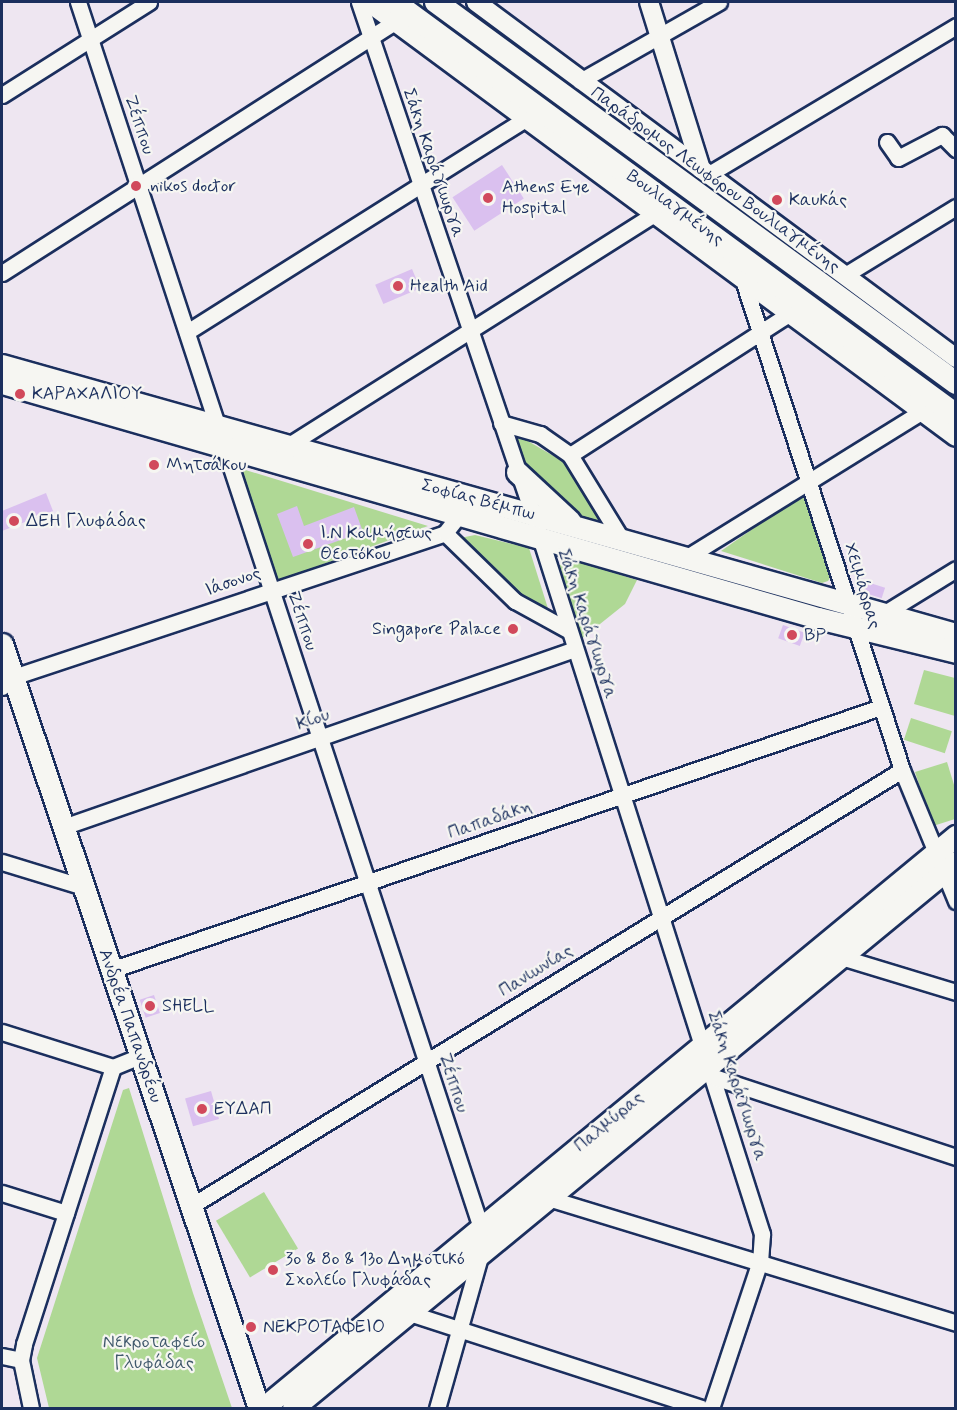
<!DOCTYPE html>
<meta charset="utf-8">
<style>
body{margin:0}
#map{position:relative;width:957px;height:1410px;overflow:hidden;background:#eee6f1;font-family:Mynerve,sans-serif}
div>[style]{position:absolute}
.green>*{inset:0;background:#afd895;transform-origin:0 0}
.building>*{inset:0;background:#dac0ef;transform-origin:0 0}
.roads{filter:drop-shadow(2px 0 #1b2f5e) drop-shadow(-2px 0 #1b2f5e) drop-shadow(0 2px #1b2f5e) drop-shadow(0 -2px #1b2f5e)}
.minor>*{height:15px;margin:-7.5px;padding:0 7.5px;transform-origin:7.5px;border-radius:7.5px;background:#f6f6f2}
.tertiary>*{height:18px;margin:-9px;padding:0 9px;transform-origin:9px;border-radius:9px;background:#f6f6f2}
.secondary>*{height:21px;margin:-10.5px;padding:0 10.5px;transform-origin:10.5px;border-radius:10.5px;background:#f6f6f2}
.primary>*{height:22px;margin:-11px;padding:0 11px;transform-origin:11px;border-radius:11px;background:#f6f6f2}
.dots>*{width:16px;height:16px;translate:-50% -50%;box-sizing:border-box;border:3px solid #f6f6f2;border-radius:50%}
span{translate:-50% -50%;white-space:nowrap;text-align:center;line-height:1.15;-webkit-text-stroke:4.5px #f6f6f2;paint-order:stroke}
.street-label{font-size:18px;color:#1b2f5e}
.poi-label{font-size:18px;color:#1b2f5e}
.left{translate:0 -50%;text-align:left}
.right{translate:-100% -50%;text-align:right}
.park-label{font-size:18px;color:#40596c}
.frame{position:absolute;inset:0;border:3px solid #1b2f5e;pointer-events:none}
</style>
<div id="map">
<div class="green">
<div style="clip-path:polygon(408px 2px,418px 2px,955px 397px,955px 406px)"></div>
<div style="clip-path:polygon(514px 433px,564px 462px,610px 527px,575px 521px,524px 466px,511px 435px)"></div>
<div style="clip-path:polygon(239px 468px,428px 526px,277px 581px)"></div>
<div style="clip-path:polygon(803px 494px,808px 498px,832px 575px,828px 581px,822px 583px,721px 551px)"></div>
<div style="clip-path:polygon(475px 535px,529px 548px,550px 615px,493px 573px,460px 538px)"></div>
<div style="clip-path:polygon(566px 558px,637px 580px,625px 604px,580px 640px,557px 569px)"></div>
<div style="clip-path:polygon(924px 670px,955px 678px,955px 716px,914px 704px)"></div>
<div style="left:911px;top:718px;width:43px;height:23px;rotate:18deg"></div>
<div style="clip-path:polygon(947px 762px,955px 788px,955px 819px,933px 826px,915px 772px)"></div>
<div style="clip-path:polygon(129px 1088px,193px 1293px,232px 1408px,49px 1408px,37px 1358px,123px 1090px)"></div>
<div style="left:264px;top:1192px;width:66px;height:56px;rotate:59deg"></div>
</div>
<div class="building">
<div style="left:502px;top:165px;width:40px;height:59px;rotate:57deg"></div>
<div style="left:412px;top:269px;width:21px;height:40px;rotate:67deg"></div>
<div style="clip-path:polygon(46px 493px,53px 511px,2px 531px,2px 511px)"></div>
<div style="clip-path:polygon(297px 506px,304px 526px,354px 507px,363px 532px,293px 557px,277px 514px)"></div>
<div style="left:867px;top:582px;width:19px;height:11px;rotate:18deg"></div>
<div style="left:783px;top:625px;width:23px;height:14px;rotate:20deg"></div>
<div style="left:154px;top:995px;width:19px;height:15px;rotate:72deg"></div>
<div style="left:211px;top:1091px;width:29px;height:27px;rotate:74deg"></div>
</div>
<div class="roads">
<div class="minor">
<div style="left:78px;top:2px;width:1291px;rotate:71.8deg"></div>
<div style="left:481px;top:1228px;width:25px;rotate:90deg"></div>
<div style="left:481px;top:1253px;width:161px;rotate:105.8deg"></div>
<div style="left:359px;top:2px;width:542px;rotate:71.26deg"></div>
<div style="left:533px;top:515px;width:755px;rotate:72.33deg"></div>
<div style="left:762px;top:1234px;width:27px;rotate:94deg"></div>
<div style="left:760px;top:1261px;width:155px;rotate:108.4deg"></div>
<div style="left:580px;top:81px;width:160px;rotate:-29.6deg"></div>
<div style="left:2px;top:95px;width:174px;rotate:-32.3deg"></div>
<div style="left:887px;top:142px;width:19px;rotate:55deg"></div>
<div style="left:898px;top:158px;width:50px;rotate:-27.6deg"></div>
<div style="left:942px;top:135px;width:20px;rotate:45deg"></div>
<div style="left:709px;top:174px;width:288px;rotate:-30.9deg"></div>
<div style="left:2px;top:273px;width:468px;rotate:-32.6deg"></div>
<div style="left:845px;top:275px;width:130px;rotate:-31.5deg"></div>
<div style="left:743px;top:280px;width:515px;rotate:72.02deg"></div>
<div style="left:902px;top:770px;width:142px;rotate:67.6deg"></div>
<div style="left:187px;top:332px;width:402px;rotate:-32.2deg"></div>
<div style="left:501px;top:423px;width:41px;rotate:15.8deg"></div>
<div style="left:540px;top:434px;width:37px;rotate:35deg"></div>
<div style="left:570px;top:455px;width:100px;rotate:58.5deg"></div>
<div style="left:284px;top:448px;width:440px;rotate:-32.3deg"></div>
<div style="left:570px;top:455px;width:262px;rotate:-32.8deg"></div>
<div style="left:445px;top:533px;width:98px;rotate:44.2deg"></div>
<div style="left:515px;top:601px;width:60px;rotate:28.7deg"></div>
<div style="left:684px;top:559px;width:281px;rotate:-31.8deg"></div>
<div style="left:880px;top:616px;width:89px;rotate:-31.7deg"></div>
<div style="left:2px;top:687px;width:15px;rotate:-42deg"></div>
<div style="left:13px;top:677px;width:455px;rotate:-18.4deg"></div>
<div style="left:445px;top:533px;width:23px;rotate:-52deg"></div>
<div style="left:63px;top:827px;width:542px;rotate:-19.17deg"></div>
<div style="left:2px;top:862px;width:86px;rotate:17deg"></div>
<div style="left:841px;top:957px;width:120px;rotate:16.9deg"></div>
<div style="left:111px;top:970px;width:814px;rotate:-18.86deg"></div>
<div style="left:2px;top:1032px;width:116px;rotate:17.5deg"></div>
<div style="left:714px;top:1077px;width:255px;rotate:18.3deg"></div>
<div style="left:2px;top:1193px;width:67px;rotate:17.4deg"></div>
<div style="left:548px;top:1198px;width:427px;rotate:17deg"></div>
<div style="left:191px;top:1206px;width:834px;rotate:-31.52deg"></div>
<div style="left:409px;top:1313px;width:307px;rotate:18deg"></div>
<div style="left:2px;top:1356px;width:19px;rotate:12deg"></div>
<div style="left:31px;top:1408px;width:49px;rotate:-101.8deg"></div>
<div style="left:21px;top:1360px;width:16px;rotate:-79deg"></div>
<div style="left:24px;top:1344px;width:291px;rotate:-72.2deg"></div>
<div style="left:113px;top:1067px;width:29px;rotate:-22deg"></div>
</div>
<div class="tertiary">
<div style="left:368px;top:2px;width:731px;rotate:36.49deg"></div>
<div style="left:476px;top:2px;width:598px;rotate:36.56deg"></div>
<div style="left:649px;top:2px;width:175px;rotate:72.7deg"></div>
</div>
<div class="secondary">
<div style="left:2px;top:365px;width:991px;rotate:15.75deg"></div>
<div style="left:2px;top:383px;width:849px;rotate:16.07deg"></div>
<div style="left:818px;top:618px;width:142px;rotate:13.8deg"></div>
<div style="left:517px;top:472px;width:72px;rotate:42.8deg"></div>
<div style="left:2px;top:644px;width:806px;rotate:71.41deg"></div>
<div style="left:263px;top:1408px;width:899px;rotate:-39.54deg"></div>
<div style="left:293px;top:1408px;width:859px;rotate:-39.47deg"></div>
</div>
<div class="primary">
<div style="left:394px;top:2px;width:697px;rotate:36.31deg"></div>
<div style="left:436px;top:2px;width:645px;rotate:36.23deg"></div>
</div>
</div>
<div class="dots">
<div style="left:136px;top:186px;background:#d1495b"></div>
<div style="left:488px;top:198px;background:#d1495b"></div>
<div style="left:777px;top:200px;background:#d1495b"></div>
<div style="left:398px;top:286px;background:#d1495b"></div>
<div style="left:20px;top:394px;background:#d1495b"></div>
<div style="left:154px;top:465px;background:#d1495b"></div>
<div style="left:14px;top:521px;background:#d1495b"></div>
<div style="left:308px;top:544px;background:#d1495b"></div>
<div style="left:513px;top:629px;background:#d1495b"></div>
<div style="left:792px;top:635px;background:#d1495b"></div>
<div style="left:150px;top:1006px;background:#d1495b"></div>
<div style="left:202px;top:1109px;background:#d1495b"></div>
<div style="left:273px;top:1270px;background:#d1495b"></div>
<div style="left:251px;top:1327px;background:#d1495b"></div>
</div>
<div class="street-label">
<span style="left:139px;top:125px;rotate:72deg">Ζέππου</span>
<span style="left:433px;top:163px;rotate:71deg">Σάκη Καράγιωργα</span>
<span style="left:715px;top:180px;rotate:36deg">Παράδρομος Λεωφόρου Βουλιαγμένης</span>
<span style="left:675px;top:208px;rotate:36deg">Βουλιαγμένης</span>
<span style="left:478px;top:500px;rotate:15deg">Σοφίας Βέμπω</span>
<span style="left:233px;top:582px;rotate:-19deg">Ιάσονος</span>
<span style="left:862px;top:586px;rotate:73deg">Χειμάρρας</span>
<span style="left:302px;top:621px;rotate:72deg">Ζέππου</span>
<span style="left:587px;top:624px;rotate:72deg">Σάκη Καράγιωργα</span>
<span style="left:313px;top:720px;rotate:-19deg">Κίου</span>
<span style="left:490px;top:820px;rotate:-19deg">Παπαδάκη</span>
<span style="left:536px;top:971px;rotate:-32deg">Πανιωνίας</span>
<span style="left:130px;top:1026px;rotate:71deg">Ανδρέα Παπανδρέου</span>
<span style="left:453px;top:1083px;rotate:72deg">Ζέππου</span>
<span style="left:737px;top:1086px;rotate:72deg">Σάκη Καράγιωργα</span>
<span style="left:609px;top:1122px;rotate:-40deg">Παλμύρας</span>
</div>
<div class="poi-label">
<span class="left" style="left:150px;top:186px">nikos doctor</span>
<span class="left" style="left:502px;top:198px">Athens Eye<br>Hospital</span>
<span class="left" style="left:789px;top:200px">Καυκάς</span>
<span class="left" style="left:410px;top:286px">Health Aid</span>
<span class="left" style="left:32px;top:394px">ΚΑΡΑΧΑΛΙΟΥ</span>
<span class="left" style="left:166px;top:465px">Μητσάκου</span>
<span class="left" style="left:26px;top:521px">ΔΕΗ Γλυφάδας</span>
<span class="left" style="left:320px;top:544px">Ι.Ν Κοιμήσεως<br>Θεοτόκου</span>
<span class="right" style="left:501px;top:629px">Singapore Palace</span>
<span class="left" style="left:804px;top:635px">BP</span>
<span class="left" style="left:162px;top:1006px">SHELL</span>
<span class="left" style="left:214px;top:1109px">ΕΥΔΑΠ</span>
<span class="left" style="left:285px;top:1270px">3ο &amp; 8ο &amp; 13ο Δημοτικό<br>Σχολείο Γλυφάδας</span>
<span class="left" style="left:263px;top:1327px">ΝΕΚΡΟΤΑΦΕΙΟ</span>
</div>
<div class="park-label">
<span style="left:154px;top:1353px">Νεκροταφείο<br>Γλυφάδας</span>
</div>
<div class="frame"></div>
</div>
